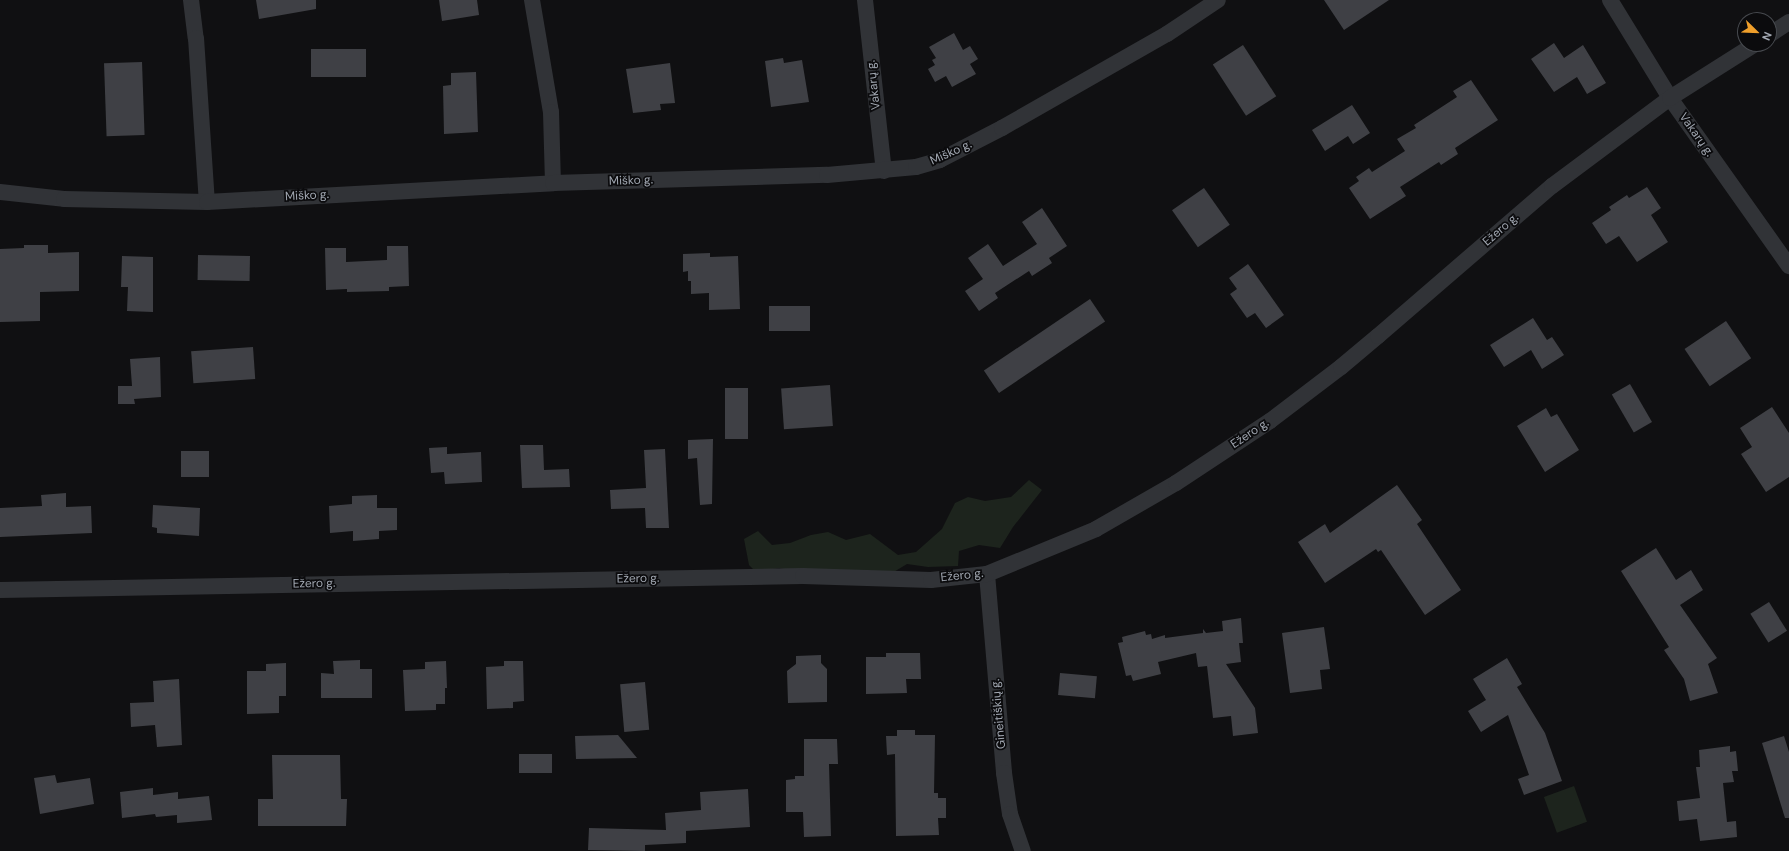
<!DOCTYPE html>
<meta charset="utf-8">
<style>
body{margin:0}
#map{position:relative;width:1789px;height:851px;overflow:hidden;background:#101012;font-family:"DM Sans",sans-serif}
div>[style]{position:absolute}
.green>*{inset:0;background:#1d241d;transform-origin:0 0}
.building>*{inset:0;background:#3f4045;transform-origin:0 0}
.minor>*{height:16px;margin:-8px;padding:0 8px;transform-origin:8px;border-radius:8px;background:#313337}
span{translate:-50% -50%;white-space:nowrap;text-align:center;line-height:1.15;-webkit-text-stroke:3.5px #0b0b0d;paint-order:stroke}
.street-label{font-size:12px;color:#a2a8b2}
.north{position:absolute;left:1737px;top:12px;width:40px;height:40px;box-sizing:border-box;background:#0b0b0d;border:1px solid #474a4f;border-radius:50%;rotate:113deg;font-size:11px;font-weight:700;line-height:16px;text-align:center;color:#a2a8b2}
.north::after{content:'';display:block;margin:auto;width:14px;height:18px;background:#ef9f2b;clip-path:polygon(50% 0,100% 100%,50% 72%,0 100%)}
</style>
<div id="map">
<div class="green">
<div style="clip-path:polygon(1029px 480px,1042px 490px,1013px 527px,1000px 548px,979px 545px,959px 551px,958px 566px,928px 567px,907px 564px,892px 573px,806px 573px,779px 568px,756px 572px,749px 565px,744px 539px,758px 531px,772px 545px,790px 543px,811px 535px,828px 532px,846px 540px,870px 534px,898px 555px,916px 552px,942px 529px,955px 503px,968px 497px,985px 501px,1011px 497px)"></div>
<div style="left:1574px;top:786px;width:38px;height:32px;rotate:70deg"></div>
</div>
<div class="building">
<div style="clip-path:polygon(256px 0,316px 0,316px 9px,259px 19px)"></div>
<div style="clip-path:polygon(439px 0,477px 0,479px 15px,442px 21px)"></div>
<div style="clip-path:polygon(1324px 0,1389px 0,1344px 30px)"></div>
<div style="clip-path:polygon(954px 33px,963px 50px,970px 46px,978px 59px,970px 64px,976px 74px,952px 87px,946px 76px,935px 82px,928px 69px,935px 65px,932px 60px,936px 58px,929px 47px)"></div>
<div style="clip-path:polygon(1554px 43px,1564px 58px,1583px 45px,1606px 83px,1587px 94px,1577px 77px,1554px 92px,1531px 59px)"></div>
<div style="left:1243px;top:45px;width:61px;height:36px;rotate:57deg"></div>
<div style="left:366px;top:49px;width:28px;height:55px;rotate:90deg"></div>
<div style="clip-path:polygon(783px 58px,784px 63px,802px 60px,809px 102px,771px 107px,765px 61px)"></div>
<div style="left:142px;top:62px;width:73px;height:38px;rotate:88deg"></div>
<div style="clip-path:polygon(670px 63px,675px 103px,660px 104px,661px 110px,633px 113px,626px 69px)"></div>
<div style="clip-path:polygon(476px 72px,478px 132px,444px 134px,443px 86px,451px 85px,451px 73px)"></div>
<div style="clip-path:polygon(1471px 80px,1498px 120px,1455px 148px,1458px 154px,1441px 165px,1439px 162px,1400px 187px,1406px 196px,1370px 219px,1349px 188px,1359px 181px,1356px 177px,1369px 168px,1372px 172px,1405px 151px,1397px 139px,1416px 128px,1414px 125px,1457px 97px,1453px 91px)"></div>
<div style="clip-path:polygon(1352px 105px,1370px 133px,1353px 144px,1348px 136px,1325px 151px,1312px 130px)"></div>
<div style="clip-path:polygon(1647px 187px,1661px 208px,1651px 215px,1668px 242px,1637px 262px,1619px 236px,1606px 244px,1592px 223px,1611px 210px,1609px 207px,1627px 195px,1629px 198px)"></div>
<div style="left:1204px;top:188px;width:45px;height:39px;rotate:55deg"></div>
<div style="clip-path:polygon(1042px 208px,1067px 246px,1049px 258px,1052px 263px,1032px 276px,1029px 271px,995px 293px,998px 298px,979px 311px,965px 291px,983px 279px,968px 258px,988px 244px,1003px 266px,1037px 244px,1022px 222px)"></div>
<div style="clip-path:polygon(24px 245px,48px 245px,48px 253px,79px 252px,79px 291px,40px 292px,40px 321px,0 322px,0 249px,24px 248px)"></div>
<div style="clip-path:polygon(387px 246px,408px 246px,409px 286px,389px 287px,389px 291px,347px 292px,347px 289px,326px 290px,325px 248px,346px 248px,346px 262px,387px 260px)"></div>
<div style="clip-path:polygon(710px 253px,710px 257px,738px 256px,740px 309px,709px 310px,709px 293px,691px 294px,691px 281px,688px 281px,688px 271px,683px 272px,683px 254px)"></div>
<div style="left:198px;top:255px;width:52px;height:25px;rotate:1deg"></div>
<div style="clip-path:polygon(122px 256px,153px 257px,153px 312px,127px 311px,128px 287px,121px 287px)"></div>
<div style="clip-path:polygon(1248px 264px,1284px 315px,1266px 328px,1255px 313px,1247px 318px,1230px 294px,1237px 289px,1229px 278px)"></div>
<div style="left:1090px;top:299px;width:27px;height:128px;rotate:56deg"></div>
<div style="left:769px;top:306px;width:41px;height:25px"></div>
<div style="clip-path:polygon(1533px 318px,1547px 340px,1552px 337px,1564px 355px,1542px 369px,1531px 350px,1504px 367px,1490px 345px)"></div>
<div style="left:1726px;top:321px;width:45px;height:50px;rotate:56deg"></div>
<div style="left:253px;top:347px;width:32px;height:62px;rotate:86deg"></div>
<div style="clip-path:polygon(160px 357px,161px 397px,134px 399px,135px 404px,118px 404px,118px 386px,132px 386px,130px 359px)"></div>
<div style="left:1630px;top:384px;width:44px;height:21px;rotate:60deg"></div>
<div style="left:830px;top:385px;width:41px;height:49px;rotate:86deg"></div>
<div style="left:725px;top:388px;width:23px;height:51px"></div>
<div style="clip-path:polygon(1772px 407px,1789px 433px,1789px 477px,1766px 492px,1741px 454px,1752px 447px,1740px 428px)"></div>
<div style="clip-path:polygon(1546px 408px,1551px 417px,1557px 414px,1579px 450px,1545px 472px,1517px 426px)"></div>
<div style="clip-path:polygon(713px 439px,712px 504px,700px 505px,697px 458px,688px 459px,688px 440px)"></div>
<div style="clip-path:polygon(520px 445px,543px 445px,544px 470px,569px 469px,570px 487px,522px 488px)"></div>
<div style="clip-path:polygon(447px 447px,447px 454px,481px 452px,482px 482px,445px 484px,444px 472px,431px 473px,429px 448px)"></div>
<div style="clip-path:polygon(665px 449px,669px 528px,646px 528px,645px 508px,611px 509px,610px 490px,646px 488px,644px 450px)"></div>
<div style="left:209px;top:451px;width:26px;height:28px;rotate:90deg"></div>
<div style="clip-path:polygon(1397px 485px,1422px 520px,1417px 524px,1461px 590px,1425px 615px,1381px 550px,1378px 552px,1376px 549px,1325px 583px,1298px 542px,1325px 524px,1330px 533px)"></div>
<div style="clip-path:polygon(66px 493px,66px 507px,91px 506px,92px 533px,0 537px,0 508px,42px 506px,41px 495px)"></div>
<div style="clip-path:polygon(377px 495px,377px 508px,397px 508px,397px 530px,379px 531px,379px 539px,353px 541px,353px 531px,330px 533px,329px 506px,352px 504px,352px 496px)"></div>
<div style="clip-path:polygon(153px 505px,200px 508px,199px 536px,157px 533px,157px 528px,152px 527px)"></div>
<div style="clip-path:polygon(1656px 548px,1676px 580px,1691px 570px,1703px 590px,1680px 605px,1717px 658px,1708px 664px,1718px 693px,1690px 701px,1684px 679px,1664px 650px,1669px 647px,1621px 571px)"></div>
<div style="left:1769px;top:602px;width:34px;height:22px;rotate:58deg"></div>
<div style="clip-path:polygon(1241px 618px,1243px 643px,1239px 643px,1241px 662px,1226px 664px,1255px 708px,1258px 733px,1233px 736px,1231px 716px,1213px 718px,1207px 666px,1198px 667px,1196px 653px,1158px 662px,1161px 674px,1133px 681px,1131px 675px,1126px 676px,1118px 643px,1123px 642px,1122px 637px,1145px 631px,1146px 635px,1151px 634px,1152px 639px,1165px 635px,1165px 638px,1203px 633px,1203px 629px,1206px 633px,1223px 631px,1222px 621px)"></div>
<div style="clip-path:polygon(1324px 627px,1330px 669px,1320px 670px,1322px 689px,1290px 693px,1282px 633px)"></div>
<div style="clip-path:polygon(886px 653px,920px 653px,921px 679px,906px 679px,907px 693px,866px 694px,866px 657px,886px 657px)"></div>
<div style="clip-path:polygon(821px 655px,821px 663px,827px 669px,827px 702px,788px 703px,787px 671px,796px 664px,796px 656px)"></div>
<div style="clip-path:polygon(1507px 658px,1522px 684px,1517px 687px,1545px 733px,1562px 781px,1524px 795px,1518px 779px,1529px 775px,1508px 715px,1481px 732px,1468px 711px,1486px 700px,1473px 679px)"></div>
<div style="clip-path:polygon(360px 660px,360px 669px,372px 669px,372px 698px,321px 698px,321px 673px,334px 674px,333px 661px)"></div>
<div style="clip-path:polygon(446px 661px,447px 688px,445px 688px,445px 704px,436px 704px,436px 710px,405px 711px,403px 670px,425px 669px,425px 662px)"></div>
<div style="clip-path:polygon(504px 661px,523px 661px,524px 701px,513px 702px,513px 708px,487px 709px,486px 667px,504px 666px)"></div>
<div style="clip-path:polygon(286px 663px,286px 696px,279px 696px,279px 713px,247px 714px,247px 671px,266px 671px,266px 664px)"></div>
<div style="left:1060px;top:673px;width:37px;height:22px;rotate:5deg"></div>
<div style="clip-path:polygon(179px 679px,182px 745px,157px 747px,155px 725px,131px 727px,130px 703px,154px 702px,153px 681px)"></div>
<div style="left:645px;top:682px;width:48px;height:25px;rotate:85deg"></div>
<div style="clip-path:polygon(897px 730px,915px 730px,915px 735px,935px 735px,934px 793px,938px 793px,938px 798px,946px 798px,946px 818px,938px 818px,939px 835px,896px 836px,895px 754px,887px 755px,886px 736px,897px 736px)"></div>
<div style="clip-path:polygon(618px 735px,637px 758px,576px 759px,575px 736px)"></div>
<div style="clip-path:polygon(1784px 736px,1789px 752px,1789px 818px,1785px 818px,1762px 743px)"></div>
<div style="clip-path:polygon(804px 739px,837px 739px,838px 764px,829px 764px,831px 836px,804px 837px,803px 812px,786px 812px,786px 780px,795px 779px,795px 776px,804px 776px)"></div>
<div style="clip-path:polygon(1730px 746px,1730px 752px,1736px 751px,1738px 771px,1732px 771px,1734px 782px,1723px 783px,1727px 822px,1736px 821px,1737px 837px,1700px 841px,1697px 819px,1679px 821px,1677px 801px,1700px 798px,1696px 767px,1700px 767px,1699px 750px)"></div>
<div style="left:519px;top:754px;width:33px;height:19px"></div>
<div style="clip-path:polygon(272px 755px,340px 755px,341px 799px,347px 799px,346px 826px,258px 826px,258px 799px,273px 799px)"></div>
<div style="clip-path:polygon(55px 775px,57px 783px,90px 778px,94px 804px,40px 814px,34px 778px)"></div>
<div style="clip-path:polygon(153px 788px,153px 795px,178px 792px,178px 799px,209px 796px,212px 820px,177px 823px,177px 815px,156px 817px,155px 814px,122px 818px,120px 792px)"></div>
<div style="clip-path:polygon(748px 789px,750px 827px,685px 831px,686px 831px,686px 843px,645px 845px,645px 851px,588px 850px,589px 828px,666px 830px,665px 813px,701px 810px,700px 792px)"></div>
</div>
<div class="minor">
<div style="left:191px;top:0;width:38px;rotate:83deg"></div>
<div style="left:196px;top:38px;width:164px;rotate:86.2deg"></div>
<div style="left:532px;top:0;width:114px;rotate:80.4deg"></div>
<div style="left:551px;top:112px;width:71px;rotate:88.4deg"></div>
<div style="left:865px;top:0;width:172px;rotate:83.7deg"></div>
<div style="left:1610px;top:0;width:115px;rotate:58.5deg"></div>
<div style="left:1670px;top:98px;width:206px;rotate:54.7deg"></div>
<div style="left:1769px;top:35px;width:24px;rotate:-33deg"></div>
<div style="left:0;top:192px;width:64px;rotate:6.2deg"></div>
<div style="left:64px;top:199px;width:143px;rotate:1.2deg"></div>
<div style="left:207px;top:202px;width:347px;rotate:-3.1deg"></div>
<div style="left:553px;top:183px;width:274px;rotate:-1.7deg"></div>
<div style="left:827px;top:175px;width:89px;rotate:-5.1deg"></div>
<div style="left:916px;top:167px;width:25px;rotate:-16deg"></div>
<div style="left:940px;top:160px;width:70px;rotate:-27.3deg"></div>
<div style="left:1002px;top:128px;width:190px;rotate:-29.7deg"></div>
<div style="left:1167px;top:34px;width:61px;rotate:-33.7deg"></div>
<div style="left:987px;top:574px;width:200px;rotate:85.1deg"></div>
<div style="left:1004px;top:773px;width:41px;rotate:81.7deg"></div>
<div style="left:1010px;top:814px;width:39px;rotate:71deg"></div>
<div style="left:0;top:590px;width:803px;rotate:-1deg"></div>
<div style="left:803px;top:576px;width:128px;rotate:1.8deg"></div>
<div style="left:931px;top:580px;width:56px;rotate:-6.1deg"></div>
<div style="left:987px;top:574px;width:118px;rotate:-22.4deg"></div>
<div style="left:1096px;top:529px;width:92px;rotate:-29.9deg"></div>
<div style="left:1176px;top:483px;width:113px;rotate:-33.4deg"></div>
<div style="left:1270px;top:421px;width:89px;rotate:-37.3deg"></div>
<div style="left:1341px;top:367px;width:48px;rotate:-40deg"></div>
<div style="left:1378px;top:336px;width:230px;rotate:-40.8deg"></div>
<div style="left:1552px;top:186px;width:147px;rotate:-36.7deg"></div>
<div style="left:1670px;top:98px;width:101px;rotate:-32.4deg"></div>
</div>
<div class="street-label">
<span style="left:874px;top:85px;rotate:-96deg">Vakarų g.</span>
<span style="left:1696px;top:135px;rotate:55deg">Vakarų g.</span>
<span style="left:951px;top:153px;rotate:-24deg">Miško g.</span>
<span style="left:631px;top:181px;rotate:-2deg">Miško g.</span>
<span style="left:307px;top:196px;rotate:-3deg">Miško g.</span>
<span style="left:1501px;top:230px;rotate:-41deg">Ežero g.</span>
<span style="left:1250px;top:434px;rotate:-34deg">Ežero g.</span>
<span style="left:962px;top:576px;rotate:-6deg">Ežero g.</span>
<span style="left:638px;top:579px;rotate:-1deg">Ežero g.</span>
<span style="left:314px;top:584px;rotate:-1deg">Ežero g.</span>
<span style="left:999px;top:714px;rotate:-95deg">Gineitiškių g.</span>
</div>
<div class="north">N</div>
</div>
